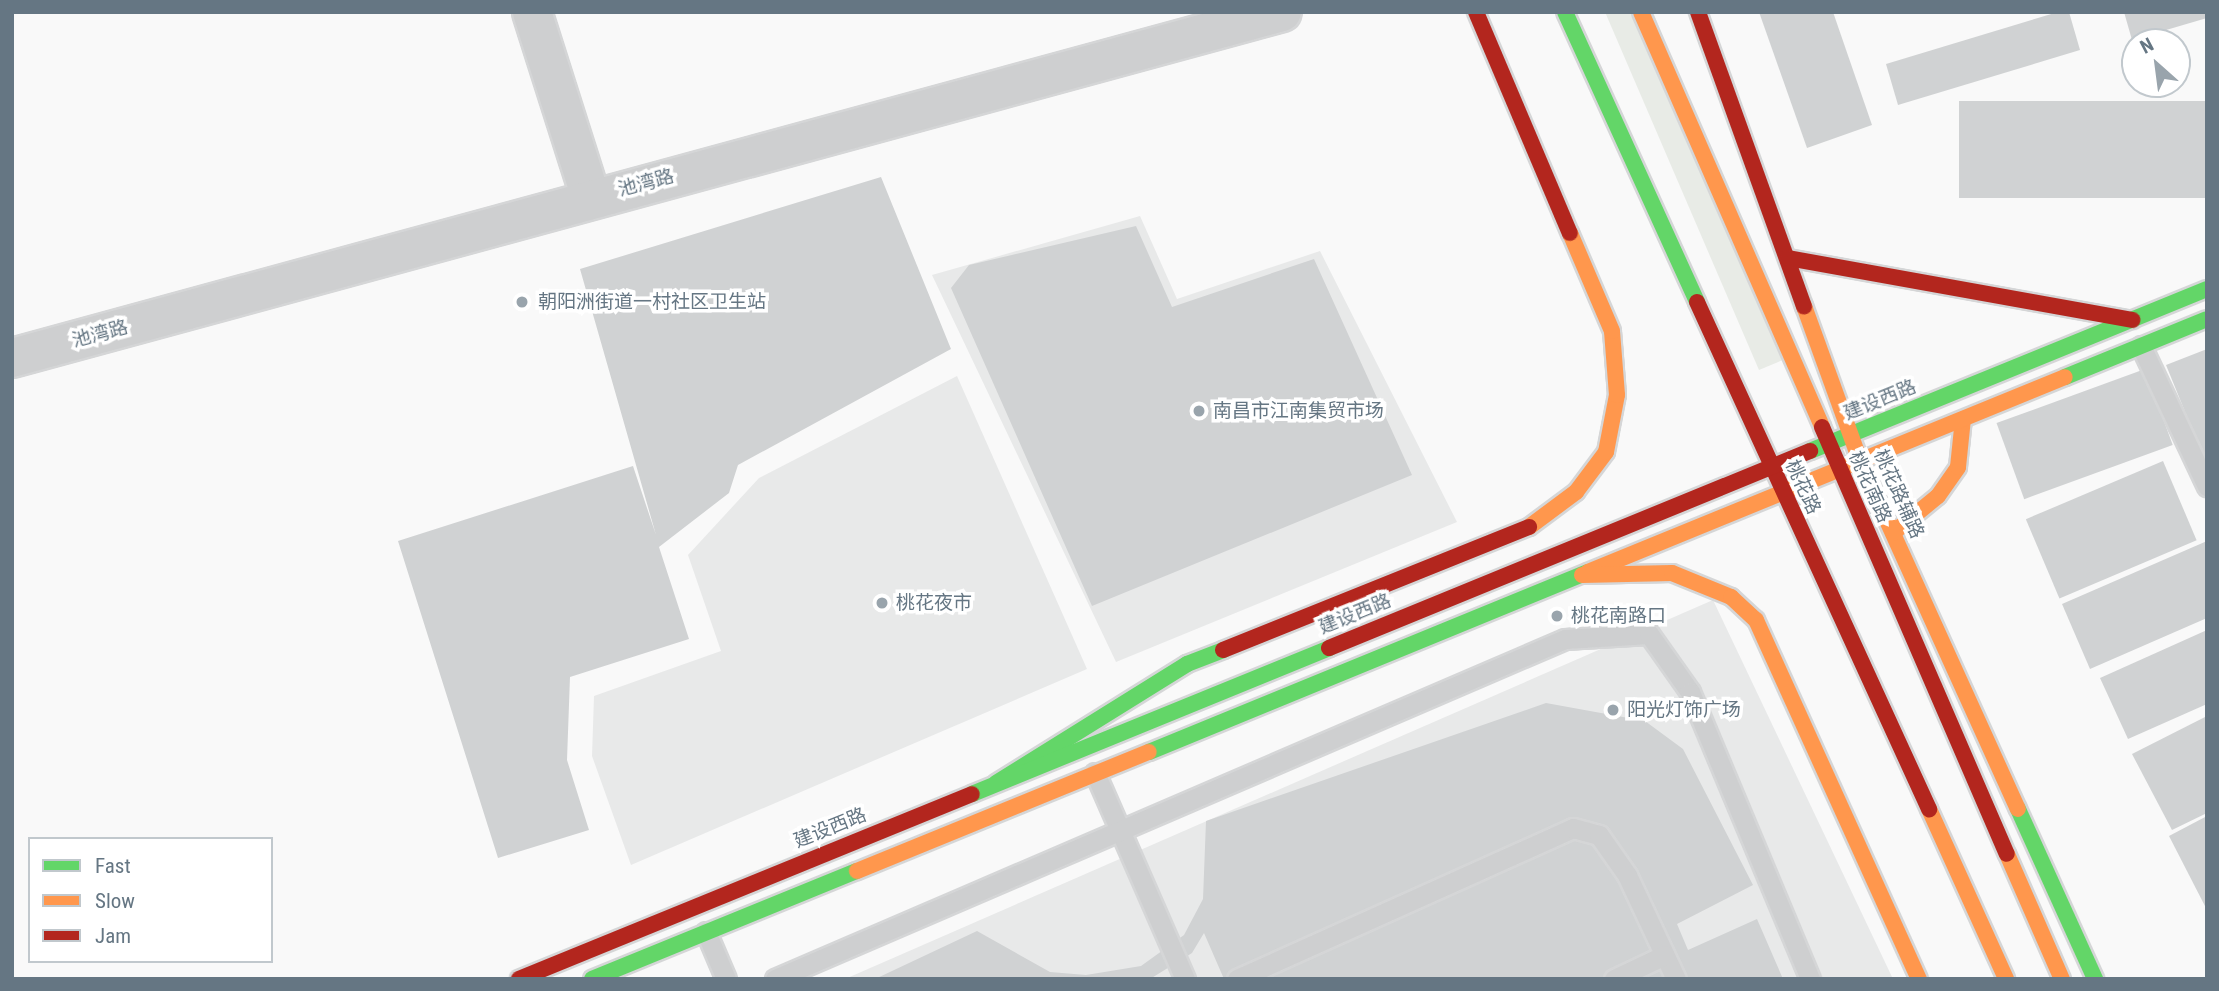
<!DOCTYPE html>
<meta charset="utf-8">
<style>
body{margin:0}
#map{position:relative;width:2219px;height:991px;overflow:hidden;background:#f9f9f9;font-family:"Roboto Condensed","Noto Sans SC",sans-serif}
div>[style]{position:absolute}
.built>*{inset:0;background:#e8e9e9}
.green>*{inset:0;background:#e8ebe6}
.building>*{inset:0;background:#d0d2d3;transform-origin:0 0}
.roads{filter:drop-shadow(2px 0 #d5d6d7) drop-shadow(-2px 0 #d5d6d7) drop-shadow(0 2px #d5d6d7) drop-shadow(0 -2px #d5d6d7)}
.lane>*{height:19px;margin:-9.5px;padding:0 9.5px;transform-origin:9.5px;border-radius:9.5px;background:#cecfd0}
.street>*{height:38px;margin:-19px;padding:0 19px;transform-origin:19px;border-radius:19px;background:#cecfd0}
.fast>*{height:16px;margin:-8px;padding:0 8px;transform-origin:8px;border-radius:8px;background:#63d668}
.slow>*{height:16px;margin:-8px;padding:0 8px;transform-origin:8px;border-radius:8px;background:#ff974d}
.jam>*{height:16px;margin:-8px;padding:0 8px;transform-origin:8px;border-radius:8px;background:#b3261e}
.dots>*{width:19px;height:19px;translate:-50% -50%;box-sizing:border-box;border:4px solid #fff;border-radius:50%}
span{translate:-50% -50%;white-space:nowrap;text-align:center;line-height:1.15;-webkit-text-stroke:7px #fff;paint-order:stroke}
.street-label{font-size:19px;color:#657683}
.poi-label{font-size:19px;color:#657683}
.left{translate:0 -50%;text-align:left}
.frame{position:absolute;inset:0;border:14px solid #657683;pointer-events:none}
.legend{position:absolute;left:28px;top:837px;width:245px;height:126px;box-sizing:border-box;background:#fff;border:2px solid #c1c8cd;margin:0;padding:9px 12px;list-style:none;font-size:21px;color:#657683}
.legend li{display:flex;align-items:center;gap:14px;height:35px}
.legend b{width:35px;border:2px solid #c1c8cd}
.north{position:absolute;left:2121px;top:28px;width:70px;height:70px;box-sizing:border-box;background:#fff;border:2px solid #c1c8cd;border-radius:50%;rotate:332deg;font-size:19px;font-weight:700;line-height:28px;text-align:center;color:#657683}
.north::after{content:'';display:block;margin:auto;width:24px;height:32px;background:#99a4ac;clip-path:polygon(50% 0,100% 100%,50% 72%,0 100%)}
</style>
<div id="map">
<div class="built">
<div style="clip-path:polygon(1140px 216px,1177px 299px,1320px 251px,1457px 522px,1116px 662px,932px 275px)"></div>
<div style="clip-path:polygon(957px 376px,1087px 669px,631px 865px,592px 756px,594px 696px,721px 651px,688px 555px,759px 478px)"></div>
<div style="clip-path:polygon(1713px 600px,1893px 979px,845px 979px)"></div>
</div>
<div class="green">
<div style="clip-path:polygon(1605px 12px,1653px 12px,1790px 357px,1759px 370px)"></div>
</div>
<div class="building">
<div style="clip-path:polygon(1759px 12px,1833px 12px,1872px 125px,1807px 148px)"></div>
<div style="clip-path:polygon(2058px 12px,2069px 12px,2080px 50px,1898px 105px,1886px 64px)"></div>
<div style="clip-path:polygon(2124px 12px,2207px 12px,2207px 18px,2132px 40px)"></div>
<div style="left:2207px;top:101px;width:97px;height:248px;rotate:90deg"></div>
<div style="clip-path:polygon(881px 177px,951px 349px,738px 465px,729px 493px,659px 547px,689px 639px,570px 677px,567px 760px,589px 830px,498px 858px,398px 541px,633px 466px,656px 535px,580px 269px)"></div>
<div style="clip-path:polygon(1136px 226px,1172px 307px,1314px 259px,1412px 475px,1092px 606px,951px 288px,969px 265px)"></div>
<div style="clip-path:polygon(2207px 349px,2207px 460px,2205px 461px,2166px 365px)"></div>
<div style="left:2145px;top:369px;width:81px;height:158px;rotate:70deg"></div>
<div style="left:2163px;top:461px;width:86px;height:149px;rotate:67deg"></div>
<div style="clip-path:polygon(2207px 541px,2207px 618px,2090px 669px,2062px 604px)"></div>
<div style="clip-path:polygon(2207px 630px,2207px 704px,2128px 739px,2100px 678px)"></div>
<div style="clip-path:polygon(1546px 703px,1645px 721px,1683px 749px,1753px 885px,1677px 924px,1688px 950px,1757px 919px,1783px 979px,1224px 979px,1204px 933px,1192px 953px,1150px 979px,875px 979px,977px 931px,1050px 972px,1086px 975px,1141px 966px,1184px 935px,1203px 899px,1206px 821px)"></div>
<div style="clip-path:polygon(2207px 716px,2207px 813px,2172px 830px,2132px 754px)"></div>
<div style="clip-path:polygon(2207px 816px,2207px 910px,2169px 836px)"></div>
</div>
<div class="roads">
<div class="lane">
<div style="left:2141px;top:346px;width:155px;rotate:64.8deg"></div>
<div style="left:1095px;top:773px;width:225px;rotate:66.4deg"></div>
<div style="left:706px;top:932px;width:51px;rotate:66.9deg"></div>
<div style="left:775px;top:979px;width:860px;rotate:-23.29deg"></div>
<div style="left:1565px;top:639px;width:84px;rotate:-3.4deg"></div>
<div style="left:1649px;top:634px;width:71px;rotate:54.7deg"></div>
<div style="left:1690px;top:692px;width:311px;rotate:67.3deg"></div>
<div style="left:1237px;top:979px;width:368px;rotate:-24.2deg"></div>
<div style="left:1573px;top:828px;width:27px;rotate:15deg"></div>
<div style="left:1599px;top:835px;width:49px;rotate:55deg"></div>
<div style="left:1627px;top:875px;width:115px;rotate:64.8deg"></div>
<div style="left:1614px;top:979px;width:56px;rotate:-25.2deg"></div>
</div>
<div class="street">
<div style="left:532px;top:12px;width:195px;rotate:72.4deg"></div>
<div style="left:12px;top:358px;width:1316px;rotate:-15.24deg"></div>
</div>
<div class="fast">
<div style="left:1565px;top:12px;width:319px;rotate:65.5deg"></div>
<div style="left:2065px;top:377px;width:153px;rotate:-22.2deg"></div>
<div style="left:1810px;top:451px;width:429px;rotate:-22.2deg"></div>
<div style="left:1149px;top:752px;width:474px;rotate:-22.3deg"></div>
<div style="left:996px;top:783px;width:225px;rotate:-31.9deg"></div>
<div style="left:1187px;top:664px;width:39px;rotate:-21deg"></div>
<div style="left:972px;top:794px;width:386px;rotate:-22.2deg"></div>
<div style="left:2018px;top:809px;width:187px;rotate:65.6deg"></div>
<div style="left:592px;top:979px;width:286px;rotate:-22.2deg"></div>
</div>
<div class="slow">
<div style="left:1641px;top:12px;width:453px;rotate:66.4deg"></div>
<div style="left:1804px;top:306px;width:165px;rotate:70.1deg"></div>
<div style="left:1860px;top:461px;width:382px;rotate:65.6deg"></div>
<div style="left:1529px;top:527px;width:59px;rotate:-36.7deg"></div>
<div style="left:1576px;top:492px;width:50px;rotate:-53.1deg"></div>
<div style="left:1606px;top:452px;width:58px;rotate:-79.1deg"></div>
<div style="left:1617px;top:395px;width:64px;rotate:-94.5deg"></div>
<div style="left:1612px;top:331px;width:107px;rotate:-113.2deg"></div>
<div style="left:1893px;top:533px;width:58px;rotate:-39.4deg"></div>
<div style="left:1938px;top:496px;width:35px;rotate:-55deg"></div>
<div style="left:1958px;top:467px;width:48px;rotate:-84.1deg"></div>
<div style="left:1588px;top:572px;width:515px;rotate:-22.23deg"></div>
<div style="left:1582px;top:575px;width:90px;rotate:-1.3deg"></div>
<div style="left:1672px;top:573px;width:64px;rotate:22.1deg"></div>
<div style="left:1731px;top:597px;width:34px;rotate:43deg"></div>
<div style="left:1756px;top:620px;width:394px;rotate:65.6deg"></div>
<div style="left:1929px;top:809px;width:187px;rotate:65.6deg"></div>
<div style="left:2007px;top:854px;width:137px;rotate:66.3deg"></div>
<div style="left:857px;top:871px;width:315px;rotate:-22.2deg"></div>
</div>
<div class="jam">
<div style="left:1476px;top:12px;width:240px;rotate:67deg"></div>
<div style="left:1698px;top:12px;width:313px;rotate:70.2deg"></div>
<div style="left:1788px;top:258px;width:350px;rotate:10.2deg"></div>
<div style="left:1697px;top:302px;width:558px;rotate:65.41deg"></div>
<div style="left:1822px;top:427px;width:465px;rotate:66.6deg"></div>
<div style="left:1329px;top:648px;width:520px;rotate:-22.27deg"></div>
<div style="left:1223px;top:650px;width:330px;rotate:-21.9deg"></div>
<div style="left:519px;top:979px;width:489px;rotate:-22.2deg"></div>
</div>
</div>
<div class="dots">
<div style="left:522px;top:302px;background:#99a4ac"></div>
<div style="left:1199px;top:411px;background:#99a4ac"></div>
<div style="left:882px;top:603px;background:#99a4ac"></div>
<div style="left:1557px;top:616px;background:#99a4ac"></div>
<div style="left:1613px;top:710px;background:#99a4ac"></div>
</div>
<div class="street-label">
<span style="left:646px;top:183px;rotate:-15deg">池湾路</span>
<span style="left:100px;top:334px;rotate:-15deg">池湾路</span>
<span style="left:1880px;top:400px;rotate:-22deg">建设西路</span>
<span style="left:1803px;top:487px;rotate:65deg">桃花路</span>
<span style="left:1870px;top:487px;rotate:66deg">桃花南路</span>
<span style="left:1899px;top:494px;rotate:66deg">桃花路辅路</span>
<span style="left:1355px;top:614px;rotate:-22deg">建设西路</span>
<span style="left:830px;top:828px;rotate:-22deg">建设西路</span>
</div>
<div class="poi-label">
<span class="left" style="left:538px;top:302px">朝阳洲街道一村社区卫生站</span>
<span class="left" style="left:1213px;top:411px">南昌市江南集贸市场</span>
<span class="left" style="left:896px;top:603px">桃花夜市</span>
<span class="left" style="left:1571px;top:616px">桃花南路口</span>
<span class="left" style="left:1627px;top:710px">阳光灯饰广场</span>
</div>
<div class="frame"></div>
<ul class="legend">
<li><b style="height:9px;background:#63d668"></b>Fast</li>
<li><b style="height:9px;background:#ff974d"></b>Slow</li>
<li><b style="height:9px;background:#b3261e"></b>Jam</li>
</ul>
<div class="north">N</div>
</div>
